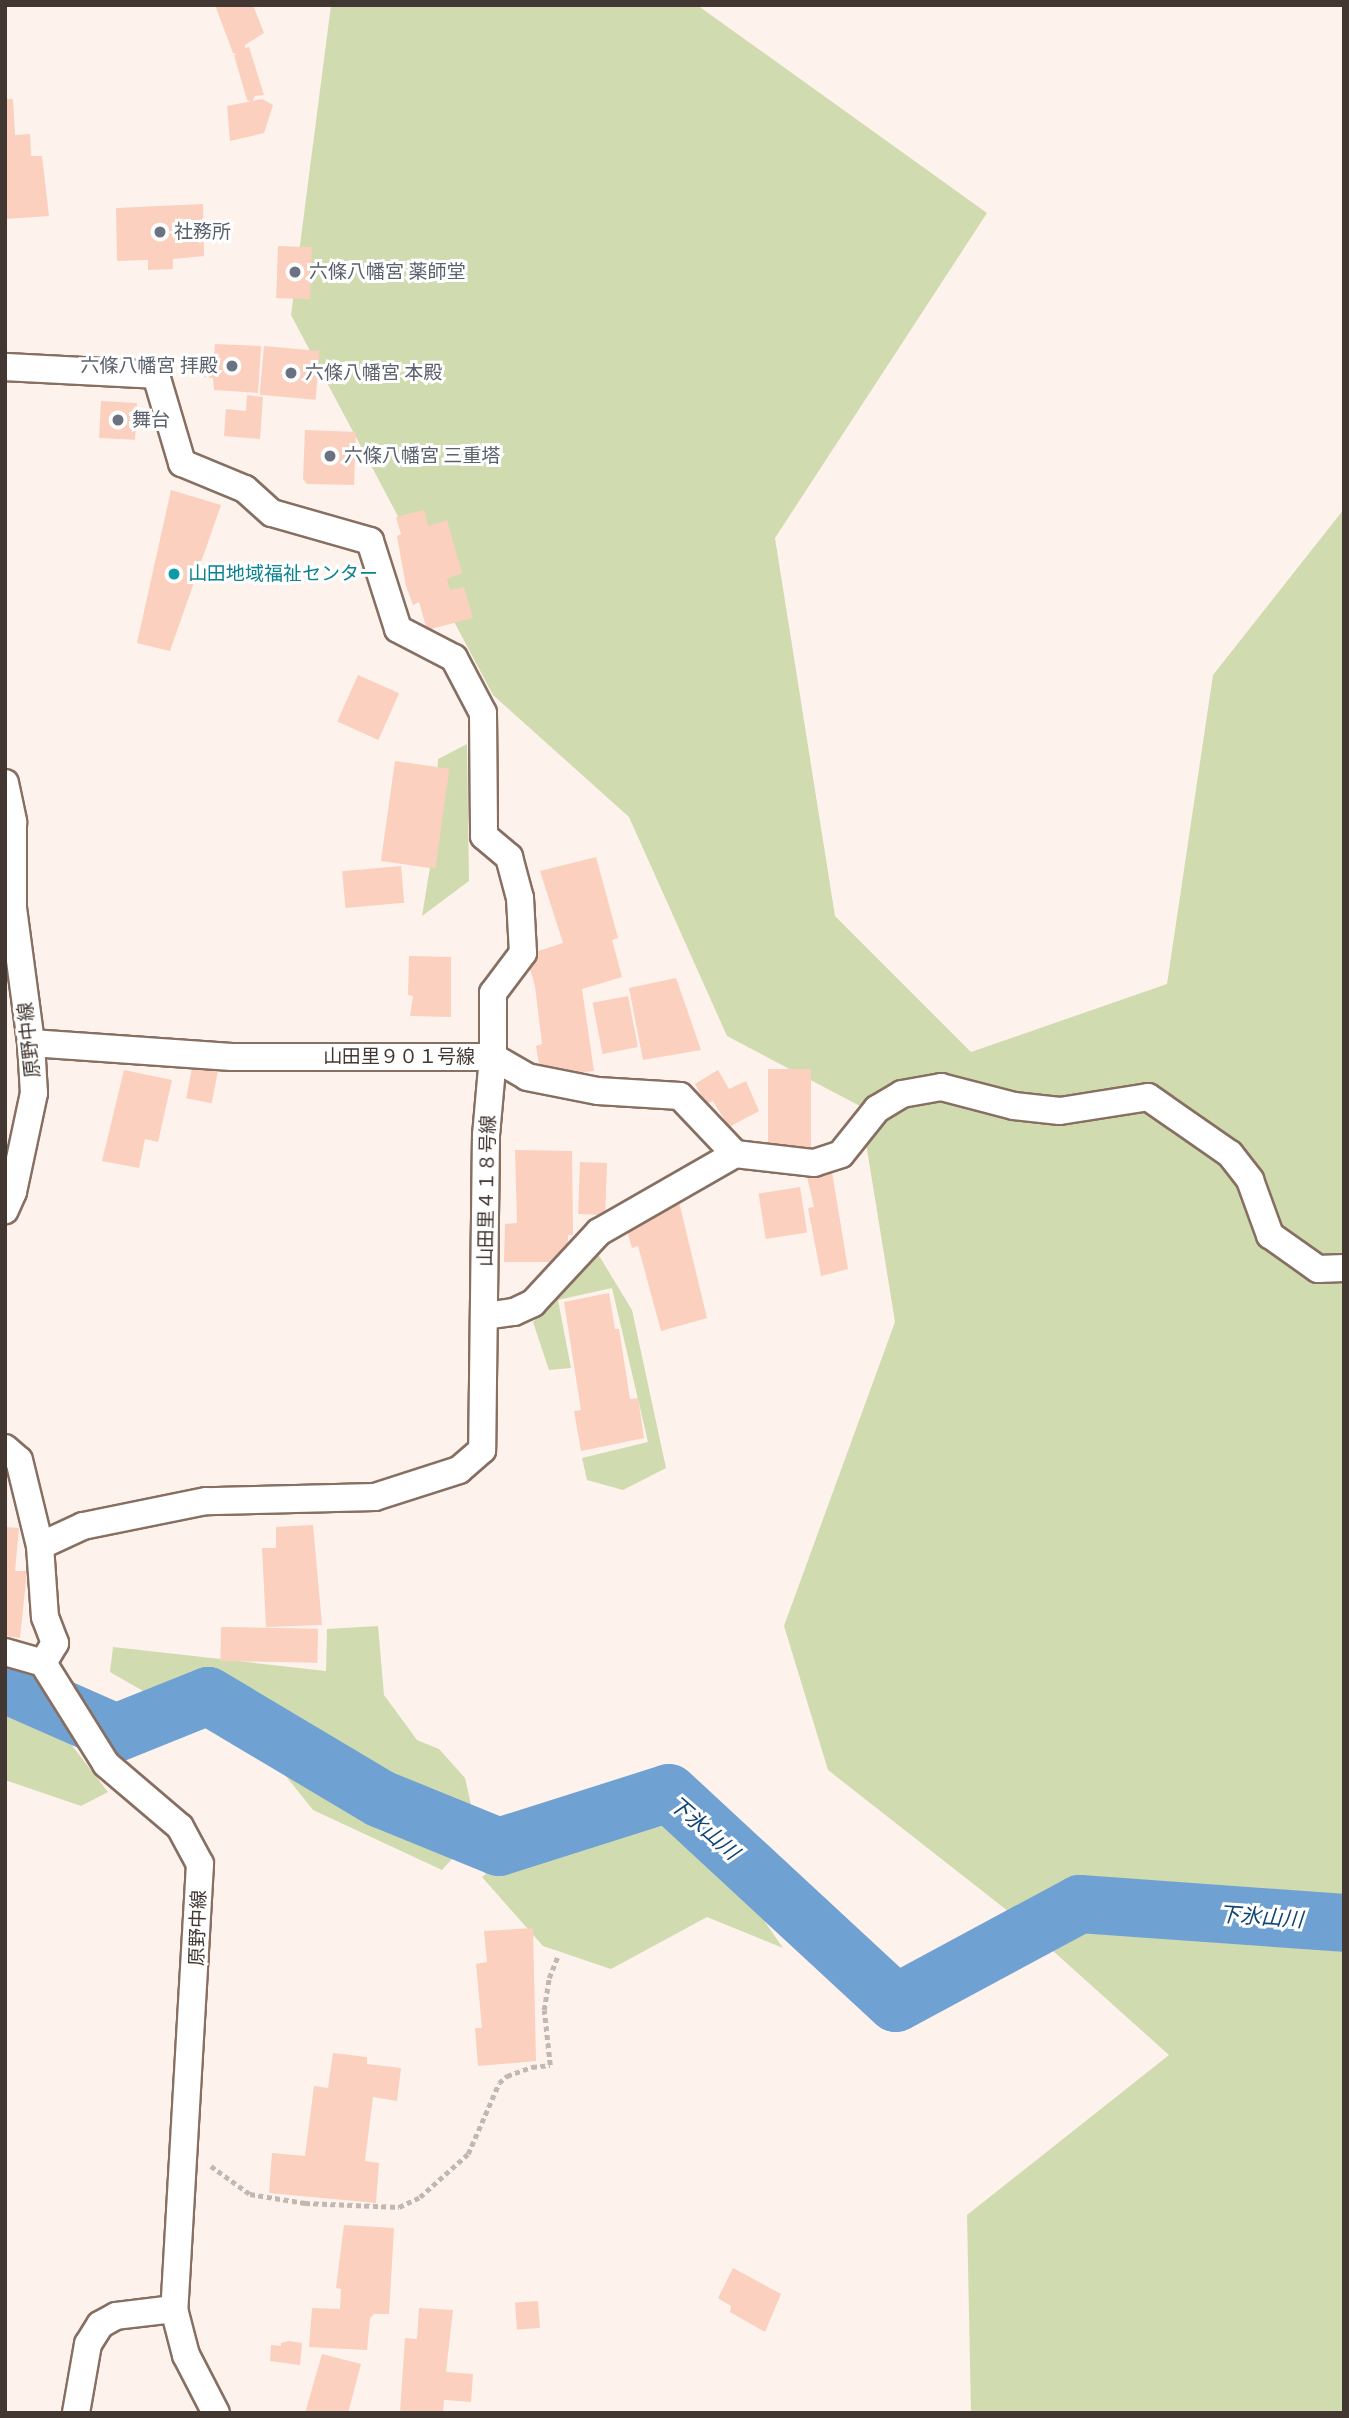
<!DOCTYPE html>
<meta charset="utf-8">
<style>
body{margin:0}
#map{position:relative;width:1349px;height:2418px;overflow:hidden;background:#fdf2ec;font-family:"Fira Sans Condensed","Noto Sans JP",sans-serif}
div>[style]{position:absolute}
.green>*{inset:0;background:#d1dbb0}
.river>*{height:58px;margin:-29px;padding:0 29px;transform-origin:29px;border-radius:29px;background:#70a1d3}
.building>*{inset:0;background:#fbd0be;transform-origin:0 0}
.path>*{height:4.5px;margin-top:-2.25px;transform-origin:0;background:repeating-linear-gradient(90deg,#c2b7b1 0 5px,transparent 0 8.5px)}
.roads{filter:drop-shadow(2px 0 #876f62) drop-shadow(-2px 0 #876f62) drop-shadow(0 2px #876f62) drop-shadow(0 -2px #876f62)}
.street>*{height:26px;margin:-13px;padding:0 13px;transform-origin:13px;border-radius:13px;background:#fff}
.dots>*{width:19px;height:19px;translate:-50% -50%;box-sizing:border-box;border:4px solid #fff;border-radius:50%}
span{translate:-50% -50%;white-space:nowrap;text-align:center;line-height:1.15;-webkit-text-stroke:6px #fff;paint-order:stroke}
.worship-label{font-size:19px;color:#5b616d}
.left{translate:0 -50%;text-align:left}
.right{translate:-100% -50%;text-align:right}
.culture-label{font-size:19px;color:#0d838f}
.street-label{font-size:19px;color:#423731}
.water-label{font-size:21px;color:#104574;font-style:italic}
.frame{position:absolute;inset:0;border:7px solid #423731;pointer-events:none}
</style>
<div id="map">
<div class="green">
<div style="clip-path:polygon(331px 5px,697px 5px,987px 213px,775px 538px,835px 916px,971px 1052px,1167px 984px,1213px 675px,1344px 509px,1344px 2413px,971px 2413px,967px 2215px,1169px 2055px,1013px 1915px,828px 1770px,784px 1626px,895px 1322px,860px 1106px,727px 1036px,629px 817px,493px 695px,291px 315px)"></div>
<div style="clip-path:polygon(467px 744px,469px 881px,422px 916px,434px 843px,438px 759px)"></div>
<div style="clip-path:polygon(598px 1254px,632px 1310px,666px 1468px,623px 1490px,587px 1480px,582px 1458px,648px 1442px,612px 1288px,558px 1300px,571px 1368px,549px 1370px,533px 1322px)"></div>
<div style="clip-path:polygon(378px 1626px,384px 1695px,417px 1740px,439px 1749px,465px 1778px,477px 1831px,442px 1870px,313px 1810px,281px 1770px,110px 1672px,113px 1647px,326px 1671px,327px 1629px)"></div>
<div style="clip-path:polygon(5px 1682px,49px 1716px,108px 1792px,81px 1806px,5px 1780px)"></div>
<div style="clip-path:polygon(665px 1777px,783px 1948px,707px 1917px,611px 1969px,543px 1946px,482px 1877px,561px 1812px)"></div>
</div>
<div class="river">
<div style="left:5px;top:1684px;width:121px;rotate:23.8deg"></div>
<div style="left:116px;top:1733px;width:99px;rotate:-21.9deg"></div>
<div style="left:208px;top:1696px;width:201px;rotate:30.8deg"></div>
<div style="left:381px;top:1799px;width:127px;rotate:22.1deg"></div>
<div style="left:499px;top:1847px;width:178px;rotate:-17.6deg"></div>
<div style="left:669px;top:1793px;width:309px;rotate:42.8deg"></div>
<div style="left:896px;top:2003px;width:209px;rotate:-28.3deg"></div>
<div style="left:1080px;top:1904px;width:265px;rotate:4.1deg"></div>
</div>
<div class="building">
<div style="clip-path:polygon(215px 5px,253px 5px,264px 33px,245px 45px,245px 48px,249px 47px,264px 95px,255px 96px,252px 102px,247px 100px,234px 55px,237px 55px,233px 53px)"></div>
<div style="clip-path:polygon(5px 99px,13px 99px,15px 135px,30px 134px,31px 156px,42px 156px,49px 216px,5px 219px)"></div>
<div style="clip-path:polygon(262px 99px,273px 105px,264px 133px,230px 141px,227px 106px)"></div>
<div style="clip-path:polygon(203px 204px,204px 256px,173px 259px,173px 269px,148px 270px,148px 260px,117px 261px,116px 208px)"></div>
<div style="left:278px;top:246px;width:34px;height:52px;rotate:2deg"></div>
<div style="clip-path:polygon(215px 344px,261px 346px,258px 393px,214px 390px,213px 378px,204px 377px,206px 355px,214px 356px)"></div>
<div style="left:264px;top:346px;width:56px;height:49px;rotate:5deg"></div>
<div style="clip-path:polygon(247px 395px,263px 397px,260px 439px,224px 436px,226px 409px,246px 411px)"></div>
<div style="left:101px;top:401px;width:36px;height:37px;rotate:3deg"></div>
<div style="clip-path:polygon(305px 430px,356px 432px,354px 485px,307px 484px,303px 479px)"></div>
<div style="clip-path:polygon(171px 490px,221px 505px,170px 651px,137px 643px)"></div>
<div style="clip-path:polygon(424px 510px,428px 526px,447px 520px,462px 573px,447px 579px,450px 590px,464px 587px,473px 618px,427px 630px,419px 602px,413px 605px,406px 586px,397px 536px,401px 534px,396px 517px)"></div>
<div style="left:358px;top:675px;width:45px;height:51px;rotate:24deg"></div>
<div style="left:395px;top:761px;width:55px;height:101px;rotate:8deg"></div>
<div style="clip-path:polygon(596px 857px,618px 938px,612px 940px,622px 977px,582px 989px,594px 1071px,541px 1077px,536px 1046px,542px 1044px,535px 986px,526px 955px,563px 943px,540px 871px)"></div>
<div style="left:401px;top:866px;width:37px;height:59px;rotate:85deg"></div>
<div style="clip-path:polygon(409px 956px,451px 957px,451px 1017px,410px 1016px,413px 996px,408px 995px)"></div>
<div style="clip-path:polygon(676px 978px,701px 1050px,643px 1060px,629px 988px)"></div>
<div style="left:628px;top:996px;width:52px;height:36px;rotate:79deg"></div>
<div style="left:193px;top:1063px;width:26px;height:36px;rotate:11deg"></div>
<div style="left:768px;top:1069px;width:43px;height:83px"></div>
<div style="clip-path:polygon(124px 1070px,172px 1080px,158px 1142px,145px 1139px,139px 1168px,102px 1161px)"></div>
<div style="clip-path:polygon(718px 1070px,729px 1089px,746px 1081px,759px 1111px,729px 1127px,713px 1101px,706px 1104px,695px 1084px)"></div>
<div style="clip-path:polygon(515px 1150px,572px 1151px,573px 1235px,568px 1235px,567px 1262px,504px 1262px,505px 1224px,517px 1223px)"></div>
<div style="left:580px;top:1162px;width:27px;height:52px;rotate:2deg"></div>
<div style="clip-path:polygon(831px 1166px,848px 1269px,821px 1276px,808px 1208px,814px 1207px,806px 1172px)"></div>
<div style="left:800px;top:1187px;width:46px;height:42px;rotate:81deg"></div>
<div style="clip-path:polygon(679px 1202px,707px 1318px,661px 1331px,638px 1246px,632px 1248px,625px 1224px,655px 1207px)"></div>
<div style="clip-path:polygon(609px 1293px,615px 1329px,619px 1329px,630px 1399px,638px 1398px,644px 1438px,581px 1451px,574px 1411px,581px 1410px,564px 1302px)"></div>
<div style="clip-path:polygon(313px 1525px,322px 1625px,266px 1627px,262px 1548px,276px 1548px,276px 1527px)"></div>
<div style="clip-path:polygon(5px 1527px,19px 1528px,15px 1571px,27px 1571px,20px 1638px,5px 1636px)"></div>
<div style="left:221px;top:1627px;width:97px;height:34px;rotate:1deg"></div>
<div style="clip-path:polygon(533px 1928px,536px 2061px,478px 2066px,475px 2028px,482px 2028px,476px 1964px,487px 1962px,484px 1931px)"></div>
<div style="clip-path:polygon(333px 2053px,367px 2057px,367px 2064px,401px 2068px,397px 2101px,373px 2097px,365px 2161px,379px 2163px,376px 2203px,269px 2193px,272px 2153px,305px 2156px,314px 2086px,328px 2088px)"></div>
<div style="clip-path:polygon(344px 2225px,394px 2228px,389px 2314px,374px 2314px,370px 2318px,367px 2350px,309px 2347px,312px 2308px,340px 2309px,341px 2289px,336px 2288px)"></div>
<div style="clip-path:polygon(733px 2268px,781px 2294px,765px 2332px,730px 2312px,731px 2306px,718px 2298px)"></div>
<div style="left:538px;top:2301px;width:27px;height:23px;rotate:86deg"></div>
<div style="clip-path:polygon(419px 2308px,453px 2310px,446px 2372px,473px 2374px,471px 2402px,444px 2400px,443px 2413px,400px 2413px,405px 2338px,417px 2339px)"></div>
<div style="clip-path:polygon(289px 2341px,302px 2343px,300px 2365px,270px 2361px,271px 2345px,281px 2346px,281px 2343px)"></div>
<div style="clip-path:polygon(322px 2354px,361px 2364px,348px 2413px,305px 2413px)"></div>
</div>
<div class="path">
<div style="left:211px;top:2166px;width:48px;rotate:35.7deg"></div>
<div style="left:250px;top:2194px;width:56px;rotate:9.3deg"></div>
<div style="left:305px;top:2203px;width:94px;rotate:2.4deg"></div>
<div style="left:399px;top:2207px;width:23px;rotate:-25deg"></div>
<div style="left:420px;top:2197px;width:64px;rotate:-41.9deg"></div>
<div style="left:468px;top:2154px;width:77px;rotate:-66.4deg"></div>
<div style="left:499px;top:2083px;width:11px;rotate:-41deg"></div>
<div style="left:507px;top:2076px;width:27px;rotate:-20deg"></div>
<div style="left:532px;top:2067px;width:18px;rotate:-6deg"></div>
<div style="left:550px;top:2065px;width:55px;rotate:-96.2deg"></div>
<div style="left:544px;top:2010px;width:32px;rotate:-81deg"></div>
<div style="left:549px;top:1978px;width:24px;rotate:-68deg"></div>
</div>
<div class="roads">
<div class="street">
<div style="left:5px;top:367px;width:151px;rotate:3deg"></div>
<div style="left:156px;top:375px;width:92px;rotate:73.5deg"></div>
<div style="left:182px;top:463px;width:68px;rotate:22.4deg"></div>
<div style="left:245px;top:489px;width:36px;rotate:42deg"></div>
<div style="left:272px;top:513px;width:102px;rotate:15.9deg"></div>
<div style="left:370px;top:541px;width:92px;rotate:72.3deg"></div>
<div style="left:398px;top:629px;width:63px;rotate:27.4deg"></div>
<div style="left:454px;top:658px;width:62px;rotate:62.2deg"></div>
<div style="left:483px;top:713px;width:123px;rotate:89.5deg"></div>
<div style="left:484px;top:836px;width:33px;rotate:40deg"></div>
<div style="left:509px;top:857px;width:42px;rotate:75deg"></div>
<div style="left:520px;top:898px;width:55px;rotate:86.9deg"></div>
<div style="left:523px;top:953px;width:50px;rotate:126.9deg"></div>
<div style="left:493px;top:993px;width:64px;rotate:90deg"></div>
<div style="left:493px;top:1057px;width:78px;rotate:95.1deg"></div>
<div style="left:486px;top:1135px;width:315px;rotate:90.7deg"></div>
<div style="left:482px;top:1450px;width:30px;rotate:139deg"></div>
<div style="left:459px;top:1470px;width:88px;rotate:162.2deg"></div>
<div style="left:375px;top:1497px;width:169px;rotate:178.6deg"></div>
<div style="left:206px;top:1501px;width:126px;rotate:168.5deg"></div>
<div style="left:83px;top:1526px;width:47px;rotate:155.1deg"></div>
<div style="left:5px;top:783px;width:40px;rotate:78deg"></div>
<div style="left:13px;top:822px;width:86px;rotate:90deg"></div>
<div style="left:13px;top:908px;width:136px;rotate:82.4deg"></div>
<div style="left:31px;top:1043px;width:50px;rotate:86.6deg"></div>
<div style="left:34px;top:1093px;width:101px;rotate:102deg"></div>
<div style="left:13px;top:1192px;width:20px;rotate:114deg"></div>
<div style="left:31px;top:1043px;width:201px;rotate:4deg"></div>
<div style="left:232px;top:1057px;width:261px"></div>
<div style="left:493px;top:1057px;width:39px;rotate:30deg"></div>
<div style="left:527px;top:1077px;width:72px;rotate:11.2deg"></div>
<div style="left:598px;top:1091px;width:82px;rotate:3.5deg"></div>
<div style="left:680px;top:1096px;width:80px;rotate:46.5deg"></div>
<div style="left:735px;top:1154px;width:80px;rotate:6.5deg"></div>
<div style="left:814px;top:1163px;width:28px;rotate:-18deg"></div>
<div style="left:841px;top:1154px;width:58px;rotate:-51.3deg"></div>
<div style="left:877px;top:1109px;width:29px;rotate:-31deg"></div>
<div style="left:902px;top:1094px;width:40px;rotate:-10deg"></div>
<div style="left:941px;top:1087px;width:75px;rotate:14.6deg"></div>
<div style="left:1014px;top:1106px;width:46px;rotate:6.2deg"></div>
<div style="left:1060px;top:1111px;width:89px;rotate:-9deg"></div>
<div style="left:1148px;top:1097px;width:100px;rotate:34.8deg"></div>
<div style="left:1230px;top:1154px;width:33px;rotate:52deg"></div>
<div style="left:1250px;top:1180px;width:59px;rotate:70deg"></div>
<div style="left:1270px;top:1235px;width:59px;rotate:35.3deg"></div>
<div style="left:1318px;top:1269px;width:26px;rotate:-2deg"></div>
<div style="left:485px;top:1316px;width:29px;rotate:-8deg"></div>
<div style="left:514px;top:1312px;width:21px;rotate:-25deg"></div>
<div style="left:533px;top:1303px;width:97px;rotate:-47.1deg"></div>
<div style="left:599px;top:1232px;width:157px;rotate:-29.8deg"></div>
<div style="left:5px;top:1448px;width:18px;rotate:41deg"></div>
<div style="left:19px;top:1460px;width:89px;rotate:76.3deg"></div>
<div style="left:40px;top:1546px;width:71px;rotate:86deg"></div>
<div style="left:45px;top:1617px;width:28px;rotate:69deg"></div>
<div style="left:55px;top:1643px;width:23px;rotate:121deg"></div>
<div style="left:43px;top:1663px;width:119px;rotate:58deg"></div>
<div style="left:106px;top:1764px;width:97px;rotate:40.4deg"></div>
<div style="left:180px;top:1827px;width:42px;rotate:61.6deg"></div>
<div style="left:200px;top:1864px;width:446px;rotate:93.3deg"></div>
<div style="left:174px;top:2309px;width:58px;rotate:173.1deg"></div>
<div style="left:116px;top:2316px;width:18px;rotate:151deg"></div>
<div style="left:100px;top:2325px;width:22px;rotate:122deg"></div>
<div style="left:88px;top:2344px;width:70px;rotate:99.9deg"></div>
<div style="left:5px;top:1652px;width:40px;rotate:16deg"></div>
<div style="left:174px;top:2309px;width:48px;rotate:75.4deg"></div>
<div style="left:186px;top:2355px;width:65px;rotate:62.7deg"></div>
</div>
</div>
<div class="dots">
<div style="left:160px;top:232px;background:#6b7280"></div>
<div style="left:295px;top:272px;background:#6b7280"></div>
<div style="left:232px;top:366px;background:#6b7280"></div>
<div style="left:291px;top:373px;background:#6b7280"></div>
<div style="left:118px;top:420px;background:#6b7280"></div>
<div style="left:330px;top:456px;background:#6b7280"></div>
<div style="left:174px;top:574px;background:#0f9aa8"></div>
</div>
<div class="worship-label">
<span class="left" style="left:174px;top:232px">社務所</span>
<span class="left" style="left:309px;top:272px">六條八幡宮 薬師堂</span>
<span class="right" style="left:218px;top:366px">六條八幡宮 拝殿</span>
<span class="left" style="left:305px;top:373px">六條八幡宮 本殿</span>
<span class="left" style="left:132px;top:420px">舞台</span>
<span class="left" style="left:344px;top:456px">六條八幡宮 三重塔</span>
</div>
<div class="culture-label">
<span class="left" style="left:188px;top:574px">山田地域福祉センター</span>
</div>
<div class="street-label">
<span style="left:29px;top:1040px;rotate:-96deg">原野中線</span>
<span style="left:399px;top:1057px">山田里９０１号線</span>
<span style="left:487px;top:1191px;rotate:-89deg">山田里４１８号線</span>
<span style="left:198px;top:1928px;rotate:-88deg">原野中線</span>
</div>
<div class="water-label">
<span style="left:704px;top:1828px;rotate:41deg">下氷山川</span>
<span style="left:1261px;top:1917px;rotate:4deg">下氷山川</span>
</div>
<div class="frame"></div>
</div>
